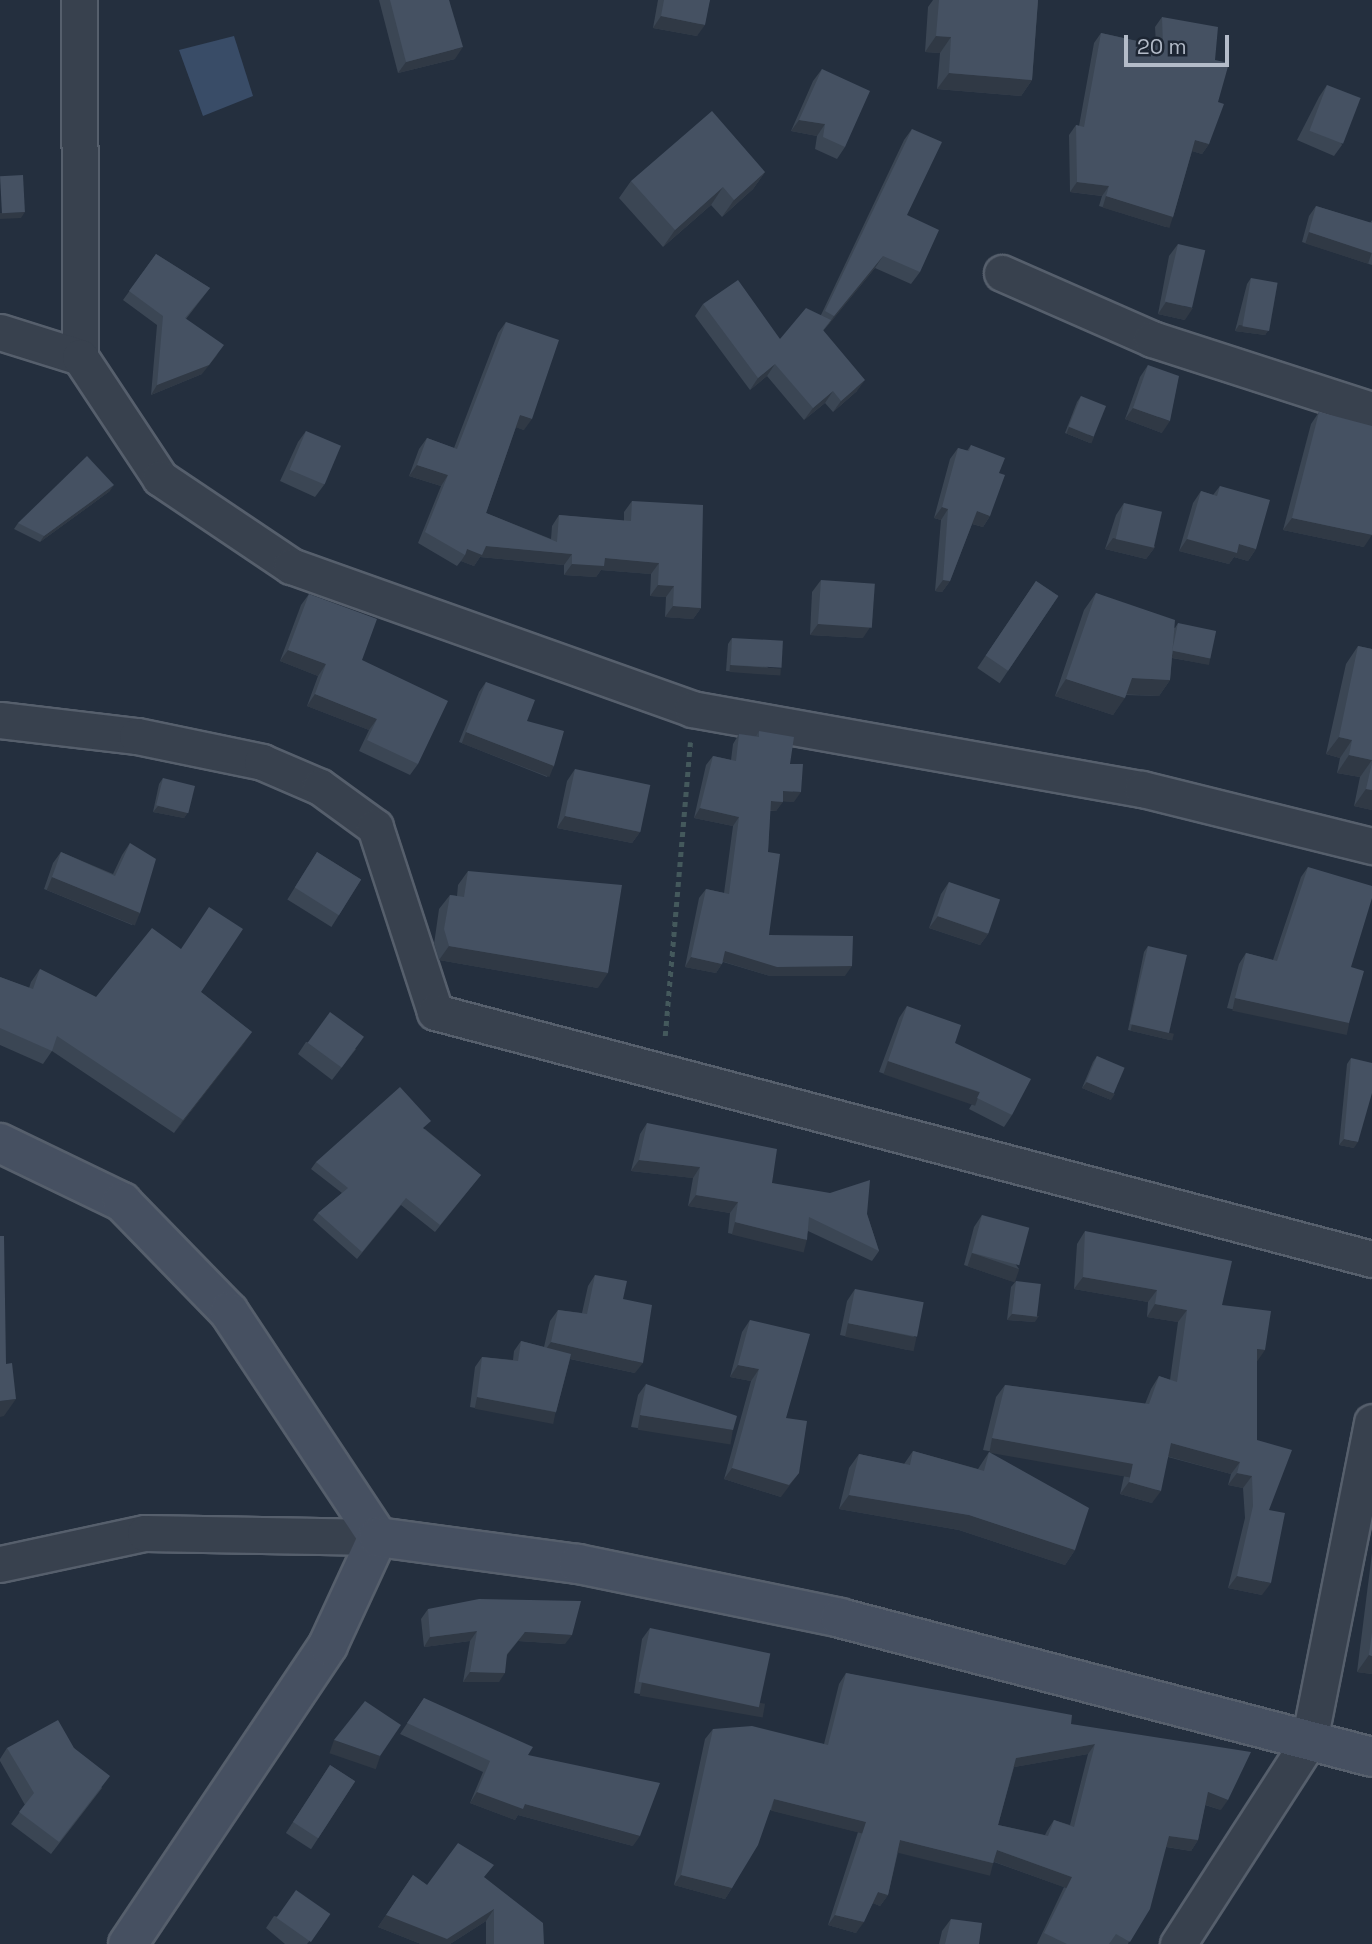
<!DOCTYPE html>
<style>
body{margin:0}
#map{position:relative;width:1372px;height:1944px;overflow:hidden;background:#242f3e;font-family:"Space Grotesk",sans-serif}
div>[style]{position:absolute}
.water>*{inset:0;background:#394c67}
.path>*{height:4.5px;margin-top:-2.25px;transform-origin:0;background:repeating-linear-gradient(90deg,#44595c 0 5px,transparent 0 10px)}
.roads{filter:drop-shadow(2px 0 #565f6c) drop-shadow(-2px 0 #565f6c) drop-shadow(0 2px #565f6c) drop-shadow(0 -2px #565f6c)}
.street>*{height:35px;margin:-17.5px;padding:0 17.5px;transform-origin:17.5px;border-radius:17.5px;background:#38414e}
.secondary>*{height:38px;margin:-19px;padding:0 19px;transform-origin:19px;border-radius:19px;background:#465061}
.wall>*{inset:0;background:#3b4654;transform-origin:0 0}
.shaded-wall>*{inset:0;background:#303945;transform-origin:0 0}
.building>*{inset:0;background:#455162;transform-origin:0 0}
span{translate:-50% -50%;white-space:nowrap;text-align:center;line-height:1.15;-webkit-text-stroke:7px #1d2633;paint-order:stroke}
.scale{position:absolute;left:1124px;top:35px;width:105px;height:32px;box-sizing:border-box;border:4px solid #b4bcc9;border-top:0;padding-left:9px;font-size:21px;line-height:24px;white-space:nowrap;color:#b4bcc9;-webkit-text-stroke:5px #1d2633;paint-order:stroke}
</style>
<div id="map">
<div class="water">
<div style="clip-path:polygon(234px 36px,253px 96px,203px 116px,179px 50px)"></div>
</div>
<div class="path">
<div style="left:665px;top:1036px;width:295px;rotate:-85.1deg"></div>
</div>
<div class="roads">
<div class="street">
<div style="left:79px;top:0;width:357px;rotate:89.8deg"></div>
<div style="left:1002px;top:273px;width:164px;rotate:23.7deg"></div>
<div style="left:1152px;top:339px;width:231px;rotate:17.9deg"></div>
<div style="left:0;top:332px;width:84px;rotate:17.4deg"></div>
<div style="left:80px;top:357px;width:145px;rotate:56.5deg"></div>
<div style="left:160px;top:478px;width:158px;rotate:33.9deg"></div>
<div style="left:291px;top:566px;width:426px;rotate:19.6deg"></div>
<div style="left:692px;top:709px;width:457px;rotate:10.1deg"></div>
<div style="left:1142px;top:789px;width:237px;rotate:13.9deg"></div>
<div style="left:0;top:720px;width:138px;rotate:6.7deg"></div>
<div style="left:137px;top:736px;width:128px;rotate:11.7deg"></div>
<div style="left:262px;top:762px;width:63px;rotate:23.3deg"></div>
<div style="left:320px;top:787px;width:68px;rotate:36deg"></div>
<div style="left:375px;top:827px;width:194px;rotate:72deg"></div>
<div style="left:435px;top:1012px;width:969px;rotate:14.77deg"></div>
<div style="left:0;top:1564px;width:148px;rotate:-12.1deg"></div>
<div style="left:145px;top:1533px;width:233px;rotate:1deg"></div>
<div style="left:1178px;top:1944px;width:242px;rotate:-57.2deg"></div>
<div style="left:1309px;top:1741px;width:325px;rotate:-78.8deg"></div>
</div>
<div class="secondary">
<div style="left:0;top:1143px;width:136px;rotate:25.8deg"></div>
<div style="left:122px;top:1202px;width:153px;rotate:45.8deg"></div>
<div style="left:229px;top:1312px;width:270px;rotate:56.5deg"></div>
<div style="left:128px;top:1944px;width:360px;rotate:-56.2deg"></div>
<div style="left:328px;top:1645px;width:119px;rotate:-65.2deg"></div>
<div style="left:378px;top:1537px;width:202px;rotate:7.7deg"></div>
<div style="left:578px;top:1564px;width:268px;rotate:11.6deg"></div>
<div style="left:840px;top:1618px;width:550px;rotate:14.64deg"></div>
</div>
</div>
<div class="wall">
<div style="clip-path:polygon(379px 0,449px 0,455px 59px,398px 73px)"></div>
<div style="clip-path:polygon(658px 0,710px 0,697px 36px,653px 28px)"></div>
<div style="clip-path:polygon(933px 0,1038px 0,1032px 80px,1021px 96px,937px 89px,940px 53px,925px 52px,928px 7px)"></div>
<div style="clip-path:polygon(1162px 17px,1215px 60px,1218px 102px,1209px 144px,1202px 154px,1192px 151px,1173px 217px,1166px 227px,1099px 206px,1102px 196px,1070px 192px,1069px 135px,1076px 125px,1079px 126px,1094px 43px,1101px 33px,1156px 45px,1155px 27px)"></div>
<div style="clip-path:polygon(822px 69px,845px 147px,837px 159px,815px 149px,817px 136px,791px 131px,813px 81px)"></div>
<div style="clip-path:polygon(1327px 85px,1342px 145px,1334px 156px,1297px 140px,1319px 97px)"></div>
<div style="clip-path:polygon(912px 129px,907px 215px,920px 272px,911px 284px,875px 268px,823px 331px,857px 391px,833px 412px,825px 403px,804px 420px,767px 376px,750px 390px,695px 316px,703px 304px,780px 339px,821px 315px,904px 140px)"></div>
<div style="clip-path:polygon(765px 172px,753px 189px,722px 217px,711px 205px,663px 247px,619px 198px,631px 181px)"></div>
<div style="clip-path:polygon(1316px 206px,1370px 223px,1372px 220px,1372px 265px,1302px 242px,1309px 216px)"></div>
<div style="clip-path:polygon(1178px 244px,1185px 320px,1158px 314px,1169px 256px)"></div>
<div style="clip-path:polygon(156px 254px,210px 288px,186px 319px,202px 374px,151px 395px,157px 325px,123px 300px)"></div>
<div style="clip-path:polygon(1251px 278px,1269px 329px,1265px 335px,1235px 331px,1247px 284px)"></div>
<div style="clip-path:polygon(506px 322px,524px 430px,516px 427px,486px 513px,551px 539px,552px 526px,559px 515px,624px 521px,624px 512px,632px 501px,701px 608px,693px 619px,665px 617px,666px 597px,650px 596px,651px 574px,601px 570px,596px 577px,564px 575px,564px 565px,480px 557px,474px 566px,461px 561px,457px 566px,418px 543px,441px 486px,409px 476px,419px 449px,427px 438px,454px 448px,498px 333px)"></div>
<div style="clip-path:polygon(1148px 365px,1162px 433px,1125px 419px,1140px 377px)"></div>
<div style="clip-path:polygon(1081px 396px,1090px 443px,1065px 433px,1077px 402px)"></div>
<div style="clip-path:polygon(1319px 412px,1364px 547px,1283px 530px,1311px 424px)"></div>
<div style="clip-path:polygon(306px 431px,324px 485px,315px 497px,280px 481px,298px 442px)"></div>
<div style="clip-path:polygon(971px 445px,999px 473px,990px 516px,983px 527px,972px 524px,950px 581px,942px 592px,935px 591px,941px 520px,934px 518px,950px 459px,958px 448px,967px 451px)"></div>
<div style="clip-path:polygon(1220px 486px,1256px 549px,1248px 561px,1234px 557px,1229px 564px,1179px 551px,1193px 503px,1201px 491px,1213px 495px)"></div>
<div style="clip-path:polygon(110px 491px,40px 542px,14px 529px,18px 523px)"></div>
<div style="clip-path:polygon(1124px 503px,1155px 547px,1146px 559px,1105px 549px,1116px 515px)"></div>
<div style="clip-path:polygon(821px 580px,863px 638px,810px 635px,812px 592px)"></div>
<div style="left:1036px;top:581px;width:27px;height:105px;rotate:34deg"></div>
<div style="clip-path:polygon(1096px 593px,1175px 628px,1178px 623px,1210px 658px,1206px 664px,1172px 658px,1170px 680px,1159px 696px,1126px 695px,1113px 715px,1055px 696px,1084px 610px)"></div>
<div style="clip-path:polygon(309px 594px,362px 660px,418px 764px,410px 775px,359px 751px,369px 730px,307px 706px,318px 676px,280px 661px,301px 605px)"></div>
<div style="clip-path:polygon(732px 638px,777px 675px,726px 671px,728px 644px)"></div>
<div style="clip-path:polygon(1358px 646px,1372px 649px,1372px 810px,1354px 806px,1360px 777px,1337px 773px,1340px 758px,1326px 754px,1346px 664px)"></div>
<div style="clip-path:polygon(486px 682px,527px 721px,554px 766px,547px 777px,459px 742px,479px 692px)"></div>
<div style="clip-path:polygon(759px 731px,790px 764px,794px 802px,783px 801px,776px 811px,770px 811px,768px 852px,769px 935px,845px 976px,770px 976px,723px 962px,716px 973px,685px 967px,699px 898px,706px 889px,724px 893px,733px 826px,694px 818px,706px 765px,713px 756px,731px 760px,733px 744px,739px 734px,756px 736px)"></div>
<div style="clip-path:polygon(575px 769px,640px 832px,632px 843px,557px 828px,567px 781px)"></div>
<div style="clip-path:polygon(163px 778px,188px 812px,184px 818px,153px 812px,159px 784px)"></div>
<div style="clip-path:polygon(130px 843px,140px 913px,132px 925px,44px 889px,53px 863px,61px 852px,113px 874px,122px 855px)"></div>
<div style="left:317px;top:852px;width:52px;height:56px;rotate:32deg"></div>
<div style="clip-path:polygon(1308px 867px,1351px 967px,1341px 1033px,1227px 1008px,1239px 964px,1246px 953px,1273px 960px,1301px 877px)"></div>
<div style="clip-path:polygon(468px 871px,598px 988px,439px 960px,434px 944px,439px 909px,450px 895px,457px 896px,458px 885px)"></div>
<div style="clip-path:polygon(949px 882px,988px 934px,980px 945px,929px 928px,941px 894px)"></div>
<div style="clip-path:polygon(1148px 946px,1170px 1040px,1128px 1030px,1144px 952px)"></div>
<div style="clip-path:polygon(40px 969px,96px 997px,201px 992px,252px 1032px,174px 1133px,52px 1051px,43px 1064px,0 1045px,0 977px,29px 988px,31px 982px)"></div>
<div style="clip-path:polygon(907px 1006px,955px 1043px,1012px 1115px,1004px 1127px,969px 1109px,972px 1104px,879px 1072px,899px 1018px)"></div>
<div style="clip-path:polygon(306px 1042px,356px 1049px,332px 1080px,298px 1054px)"></div>
<div style="clip-path:polygon(1097px 1056px,1111px 1100px,1082px 1088px,1093px 1062px)"></div>
<div style="clip-path:polygon(1351px 1058px,1354px 1148px,1339px 1145px,1347px 1064px)"></div>
<div style="clip-path:polygon(647px 1123px,772px 1183px,867px 1214px,879px 1251px,872px 1261px,808px 1231px,800px 1251px,728px 1233px,730px 1213px,688px 1206px,693px 1178px,631px 1171px,640px 1134px)"></div>
<div style="clip-path:polygon(425px 1129px,481px 1175px,435px 1232px,401px 1205px,357px 1259px,313px 1220px,318px 1213px,342px 1193px,311px 1169px,316px 1162px)"></div>
<div style="clip-path:polygon(982px 1215px,1019px 1269px,1011px 1281px,964px 1265px,974px 1227px)"></div>
<div style="clip-path:polygon(1085px 1231px,1222px 1305px,1257px 1362px,1257px 1440px,1269px 1510px,1262px 1595px,1228px 1588px,1245px 1518px,1243px 1488px,1228px 1485px,1231px 1474px,1168px 1457px,1152px 1503px,1120px 1494px,1124px 1476px,983px 1450px,996px 1397px,1005px 1385px,1145px 1404px,1151px 1389px,1159px 1376px,1170px 1380px,1178px 1322px,1147px 1317px,1148px 1302px,1074px 1289px,1077px 1244px)"></div>
<div style="clip-path:polygon(595px 1275px,623px 1299px,635px 1373px,570px 1359px,556px 1412px,549px 1422px,470px 1407px,475px 1367px,482px 1357px,513px 1360px,514px 1351px,521px 1341px,544px 1347px,550px 1321px,558px 1310px,582px 1313px,588px 1286px)"></div>
<div style="clip-path:polygon(1016px 1281px,1035px 1322px,1007px 1320px,1011px 1287px)"></div>
<div style="clip-path:polygon(855px 1289px,916px 1338px,908px 1350px,840px 1335px,847px 1301px)"></div>
<div style="clip-path:polygon(750px 1320px,786px 1418px,781px 1497px,724px 1479px,751px 1381px,730px 1377px,742px 1332px)"></div>
<div style="clip-path:polygon(646px 1384px,725px 1442px,631px 1427px,638px 1395px)"></div>
<div style="clip-path:polygon(913px 1451px,978px 1469px,989px 1452px,1075px 1550px,1065px 1565px,959px 1530px,839px 1509px,849px 1468px,859px 1454px,904px 1464px)"></div>
<div style="clip-path:polygon(1372px 1553px,1372px 1674px,1357px 1672px)"></div>
<div style="clip-path:polygon(428px 1609px,565px 1644px,518px 1641px,507px 1655px,499px 1682px,463px 1682px,470px 1641px,424px 1647px,421px 1619px)"></div>
<div style="clip-path:polygon(650px 1628px,757px 1714px,634px 1693px,642px 1639px)"></div>
<div style="clip-path:polygon(evenodd,846px 1673px,1071px 1724px,1221px 1810px,1205px 1805px,1198px 1840px,1191px 1851px,1166px 1847px,1128px 1944px,1037px 1944px,1064px 1887px,994px 1862px,986px 1874px,898px 1852px,888px 1895px,880px 1906px,873px 1903px,856px 1933px,828px 1925px,858px 1832px,770px 1810px,732px 1888px,725px 1899px,674px 1885px,705px 1739px,713px 1729px,824px 1744px,839px 1684px,846px 1673px,1088px 1754px,1070px 1825px,1054px 1820px,1047px 1831px,1045px 1835px,998px 1825px,1014px 1767px,1088px 1754px)"></div>
<div style="clip-path:polygon(424px 1698px,528px 1755px,633px 1846px,518px 1815px,515px 1820px,470px 1803px,483px 1772px,400px 1734px)"></div>
<div style="clip-path:polygon(7px 1748px,74px 1748px,102px 1788px,51px 1854px,11px 1824px,25px 1805px,0 1761px,0 1759px)"></div>
<div style="left:330px;top:1765px;width:30px;height:81px;rotate:33deg"></div>
<div style="clip-path:polygon(413px 1875px,427px 1885px,485px 1878px,544px 1944px,486px 1944px,486px 1921px,450px 1944px,421px 1944px,378px 1927px)"></div>
<div style="clip-path:polygon(274px 1916px,322px 1926px,307px 1944px,285px 1944px,266px 1928px)"></div>
<div style="clip-path:polygon(951px 1919px,979px 1944px,939px 1944px,942px 1931px)"></div>
</div>
<div class="shaded-wall">
<div style="clip-path:polygon(661px 16px,705px 25px,697px 36px,653px 28px)"></div>
<div style="clip-path:polygon(936px 36px,951px 37px,940px 53px,925px 52px)"></div>
<div style="clip-path:polygon(463px 47px,455px 59px,398px 73px,406px 62px)"></div>
<div style="clip-path:polygon(949px 73px,1032px 80px,1021px 96px,937px 89px)"></div>
<div style="clip-path:polygon(799px 120px,825px 124px,817px 136px,791px 131px)"></div>
<div style="clip-path:polygon(1195px 140px,1209px 144px,1202px 154px,1188px 150px)"></div>
<div style="clip-path:polygon(765px 172px,753px 189px,722px 217px,734px 200px)"></div>
<div style="clip-path:polygon(1077px 182px,1109px 186px,1102px 196px,1070px 192px)"></div>
<div style="clip-path:polygon(723px 187px,711px 205px,663px 247px,675px 230px)"></div>
<div style="left:1106px;top:196px;width:70px;height:12px;rotate:17deg"></div>
<div style="clip-path:polygon(25px 212px,21px 218px,0 219px,0 213px)"></div>
<div style="left:1309px;top:232px;width:66px;height:12px;rotate:18deg"></div>
<div style="clip-path:polygon(883px 256px,875px 268px,826px 328px,834px 316px)"></div>
<div style="clip-path:polygon(1166px 302px,1193px 308px,1185px 320px,1158px 314px)"></div>
<div style="clip-path:polygon(1239px 325px,1269px 329px,1265px 335px,1235px 331px)"></div>
<div style="clip-path:polygon(218px 354px,202px 374px,151px 395px,157px 385px)"></div>
<div style="clip-path:polygon(775px 364px,767px 376px,750px 390px,758px 378px)"></div>
<div style="clip-path:polygon(865px 380px,857px 391px,833px 412px,841px 401px)"></div>
<div style="clip-path:polygon(833px 391px,825px 403px,804px 420px,813px 408px)"></div>
<div style="clip-path:polygon(1133px 408px,1170px 421px,1162px 433px,1125px 419px)"></div>
<div style="clip-path:polygon(520px 415px,532px 419px,524px 430px,512px 426px)"></div>
<div style="left:1069px;top:427px;width:27px;height:7px;rotate:22deg"></div>
<div style="clip-path:polygon(417px 465px,448px 475px,441px 486px,409px 476px)"></div>
<div style="clip-path:polygon(114px 485px,110px 491px,40px 542px,44px 536px)"></div>
<div style="clip-path:polygon(942px 507px,948px 509px,941px 520px,934px 518px)"></div>
<div style="clip-path:polygon(977px 511px,990px 516px,983px 527px,969px 523px)"></div>
<div style="clip-path:polygon(1292px 518px,1372px 535px,1364px 547px,1283px 530px)"></div>
<div style="clip-path:polygon(1113px 538px,1155px 547px,1146px 559px,1105px 549px)"></div>
<div style="clip-path:polygon(1187px 539px,1239px 544px,1256px 549px,1248px 561px,1234px 557px,1229px 564px,1179px 551px)"></div>
<div style="clip-path:polygon(486px 546px,572px 554px,564px 565px,480px 557px,474px 566px,461px 561px,465px 555px,467px 549px)"></div>
<div style="clip-path:polygon(605px 558px,659px 563px,651px 574px,601px 570px,596px 577px,564px 575px,572px 564px)"></div>
<div style="clip-path:polygon(943px 580px,950px 581px,942px 592px,935px 591px)"></div>
<div style="clip-path:polygon(658px 585px,674px 586px,666px 597px,650px 596px)"></div>
<div style="clip-path:polygon(673px 606px,701px 608px,693px 619px,665px 617px)"></div>
<div style="clip-path:polygon(818px 624px,871px 626px,863px 638px,810px 635px)"></div>
<div style="clip-path:polygon(288px 650px,326px 664px,318px 676px,280px 661px)"></div>
<div style="left:1173px;top:651px;width:38px;height:7px;rotate:11deg"></div>
<div style="left:730px;top:665px;width:51px;height:7px;rotate:4deg"></div>
<div style="clip-path:polygon(1132px 678px,1170px 680px,1159px 696px,1120px 694px)"></div>
<div style="clip-path:polygon(1066px 679px,1125px 698px,1113px 715px,1055px 696px)"></div>
<div style="clip-path:polygon(315px 694px,377px 719px,369px 730px,307px 706px)"></div>
<div style="left:466px;top:732px;width:94px;height:12px;rotate:21deg"></div>
<div style="clip-path:polygon(1339px 737px,1352px 740px,1340px 758px,1326px 754px)"></div>
<div style="clip-path:polygon(1349px 755px,1372px 760px,1360px 777px,1337px 773px)"></div>
<div style="clip-path:polygon(1366px 789px,1372px 790px,1372px 810px,1354px 806px)"></div>
<div style="clip-path:polygon(783px 791px,801px 792px,794px 802px,777px 801px)"></div>
<div style="clip-path:polygon(771px 801px,783px 802px,776px 811px,764px 810px)"></div>
<div style="clip-path:polygon(158px 806px,188px 812px,184px 818px,153px 812px)"></div>
<div style="clip-path:polygon(700px 808px,739px 817px,733px 826px,694px 818px)"></div>
<div style="clip-path:polygon(565px 816px,640px 832px,632px 843px,557px 828px)"></div>
<div style="left:52px;top:877px;width:95px;height:14px;rotate:22deg"></div>
<div style="clip-path:polygon(938px 916px,988px 934px,980px 945px,929px 928px)"></div>
<div style="clip-path:polygon(449px 946px,608px 973px,598px 988px,439px 960px)"></div>
<div style="clip-path:polygon(725px 951px,852px 966px,845px 976px,770px 976px,718px 960px)"></div>
<div style="clip-path:polygon(691px 957px,722px 964px,716px 973px,685px 967px)"></div>
<div style="left:1235px;top:998px;width:117px;height:13px;rotate:12deg"></div>
<div style="left:1132px;top:1024px;width:43px;height:7px;rotate:13deg"></div>
<div style="clip-path:polygon(252px 1032px,243px 1045px,174px 1133px,183px 1120px)"></div>
<div style="left:888px;top:1061px;width:97px;height:14px;rotate:19deg"></div>
<div style="clip-path:polygon(1087px 1082px,1115px 1094px,1111px 1100px,1082px 1088px)"></div>
<div style="clip-path:polygon(1344px 1139px,1358px 1142px,1354px 1148px,1339px 1145px)"></div>
<div style="clip-path:polygon(639px 1160px,700px 1167px,693px 1178px,631px 1171px)"></div>
<div style="clip-path:polygon(696px 1195px,738px 1202px,730px 1213px,688px 1206px)"></div>
<div style="left:735px;top:1222px;width:74px;height:13px;rotate:14deg"></div>
<div style="left:972px;top:1253px;width:50px;height:14px;rotate:19deg"></div>
<div style="clip-path:polygon(1083px 1277px,1157px 1290px,1148px 1302px,1074px 1289px)"></div>
<div style="clip-path:polygon(1155px 1304px,1187px 1310px,1178px 1322px,1147px 1317px)"></div>
<div style="clip-path:polygon(1012px 1314px,1039px 1316px,1035px 1322px,1007px 1320px)"></div>
<div style="left:848px;top:1323px;width:70px;height:14px;rotate:12deg"></div>
<div style="clip-path:polygon(551px 1342px,643px 1363px,635px 1373px,543px 1353px)"></div>
<div style="clip-path:polygon(1257px 1349px,1265px 1350px,1256px 1363px)"></div>
<div style="clip-path:polygon(738px 1365px,759px 1369px,751px 1381px,730px 1377px)"></div>
<div style="left:477px;top:1397px;width:80px;height:12px;rotate:11deg"></div>
<div style="clip-path:polygon(16px 1399px,4px 1416px,0 1417px,0 1401px)"></div>
<div style="left:640px;top:1415px;width:94px;height:15px;rotate:9deg"></div>
<div style="left:992px;top:1438px;width:143px;height:15px;rotate:10deg"></div>
<div style="clip-path:polygon(1171px 1443px,1240px 1462px,1231px 1474px,1163px 1455px)"></div>
<div style="clip-path:polygon(732px 1468px,799px 1473px,781px 1497px,724px 1479px)"></div>
<div style="clip-path:polygon(1237px 1473px,1252px 1476px,1243px 1488px,1228px 1485px)"></div>
<div style="clip-path:polygon(1129px 1482px,1161px 1491px,1152px 1503px,1120px 1494px)"></div>
<div style="clip-path:polygon(849px 1495px,969px 1515px,1075px 1550px,1065px 1565px,959px 1530px,839px 1509px)"></div>
<div style="clip-path:polygon(1237px 1576px,1271px 1583px,1262px 1595px,1228px 1588px)"></div>
<div style="clip-path:polygon(477px 1631px,470px 1641px,424px 1647px,430px 1637px)"></div>
<div style="clip-path:polygon(525px 1632px,572px 1635px,565px 1644px,518px 1641px,500px 1663px)"></div>
<div style="clip-path:polygon(1369px 1655px,1372px 1656px,1372px 1674px,1357px 1672px)"></div>
<div style="clip-path:polygon(470px 1672px,505px 1673px,499px 1682px,463px 1682px)"></div>
<div style="left:642px;top:1682px;width:125px;height:14px;rotate:10deg"></div>
<div style="left:334px;top:1740px;width:49px;height:14px;rotate:19deg"></div>
<div style="clip-path:polygon(1095px 1744px,1088px 1754px,1009px 1768px,1016px 1758px)"></div>
<div style="clip-path:polygon(477px 1792px,525px 1804px,640px 1836px,633px 1846px,518px 1815px,515px 1820px,470px 1803px)"></div>
<div style="clip-path:polygon(1208px 1792px,1228px 1800px,1221px 1810px,1200px 1803px)"></div>
<div style="left:774px;top:1799px;width:95px;height:12px;rotate:14deg"></div>
<div style="clip-path:polygon(1169px 1836px,1198px 1840px,1191px 1851px,1162px 1846px)"></div>
<div style="left:900px;top:1840px;width:96px;height:13px;rotate:14deg"></div>
<div style="left:997px;top:1850px;width:80px;height:12px;rotate:20deg"></div>
<div style="clip-path:polygon(681px 1875px,732px 1888px,725px 1899px,674px 1885px)"></div>
<div style="clip-path:polygon(878px 1892px,888px 1895px,880px 1906px,870px 1902px)"></div>
<div style="clip-path:polygon(494px 1909px,486px 1921px,450px 1944px,421px 1944px,378px 1927px,386px 1915px)"></div>
<div style="clip-path:polygon(835px 1915px,864px 1922px,856px 1933px,828px 1925px)"></div>
</div>
<div class="building">
<div style="clip-path:polygon(390px 0,449px 0,463px 47px,406px 62px)"></div>
<div style="clip-path:polygon(664px 0,710px 0,705px 25px,661px 16px)"></div>
<div style="clip-path:polygon(939px 0,1038px 0,1032px 80px,949px 73px,951px 37px,936px 36px)"></div>
<div style="clip-path:polygon(1162px 17px,1218px 27px,1215px 60px,1229px 63px,1218px 102px,1224px 104px,1209px 144px,1195px 140px,1173px 217px,1106px 196px,1109px 186px,1077px 182px,1076px 125px,1084px 127px,1101px 33px,1163px 47px)"></div>
<div style="clip-path:polygon(822px 69px,870px 91px,845px 147px,823px 137px,825px 124px,799px 120px)"></div>
<div style="left:1327px;top:85px;width:36px;height:49px;rotate:21deg"></div>
<div style="clip-path:polygon(712px 111px,765px 172px,734px 200px,723px 187px,675px 230px,631px 181px)"></div>
<div style="clip-path:polygon(912px 129px,942px 142px,907px 215px,939px 230px,920px 272px,883px 256px,834px 316px,825px 311px)"></div>
<div style="left:23px;top:175px;width:37px;height:23px;rotate:87deg"></div>
<div style="clip-path:polygon(1316px 206px,1372px 223px,1372px 253px,1309px 232px)"></div>
<div style="left:1178px;top:244px;width:28px;height:59px;rotate:13deg"></div>
<div style="clip-path:polygon(156px 254px,210px 288px,185px 318px,224px 345px,209px 365px,157px 385px,163px 316px,129px 291px)"></div>
<div style="left:1251px;top:278px;width:27px;height:49px;rotate:10deg"></div>
<div style="clip-path:polygon(738px 280px,780px 339px,806px 308px,831px 320px,823px 330px,865px 380px,841px 401px,833px 391px,813px 408px,775px 364px,758px 378px,703px 304px)"></div>
<div style="clip-path:polygon(506px 322px,559px 340px,532px 419px,520px 415px,486px 513px,557px 542px,559px 515px,631px 521px,632px 501px,703px 505px,701px 608px,673px 606px,674px 586px,658px 585px,659px 563px,605px 558px,604px 566px,572px 564px,572px 554px,486px 546px,482px 555px,467px 549px,465px 555px,425px 532px,448px 475px,417px 465px,427px 438px,457px 449px)"></div>
<div style="clip-path:polygon(1148px 365px,1179px 376px,1170px 421px,1133px 408px)"></div>
<div style="left:1081px;top:396px;width:27px;height:33px;rotate:22deg"></div>
<div style="clip-path:polygon(1319px 412px,1372px 426px,1372px 535px,1292px 518px)"></div>
<div style="left:306px;top:431px;width:38px;height:42px;rotate:23deg"></div>
<div style="clip-path:polygon(971px 445px,1005px 458px,999px 473px,1005px 475px,990px 516px,977px 511px,950px 581px,943px 580px,948px 509px,942px 507px,958px 448px,969px 451px)"></div>
<div style="clip-path:polygon(87px 456px,114px 485px,44px 536px,18px 523px)"></div>
<div style="clip-path:polygon(1220px 486px,1270px 500px,1256px 549px,1239px 544px,1237px 553px,1187px 539px,1201px 491px,1217px 496px)"></div>
<div style="left:1124px;top:503px;width:39px;height:37px;rotate:13deg"></div>
<div style="left:821px;top:580px;width:54px;height:44px;rotate:4deg"></div>
<div style="left:1036px;top:581px;width:27px;height:90px;rotate:34deg"></div>
<div style="clip-path:polygon(1096px 593px,1175px 620px,1170px 680px,1132px 678px,1125px 698px,1066px 679px)"></div>
<div style="clip-path:polygon(309px 594px,377px 619px,362px 660px,448px 701px,418px 764px,367px 740px,377px 719px,315px 694px,326px 664px,288px 650px)"></div>
<div style="left:1178px;top:623px;width:39px;height:28px;rotate:12deg"></div>
<div style="left:732px;top:638px;width:51px;height:27px;rotate:3deg"></div>
<div style="clip-path:polygon(1358px 646px,1372px 649px,1372px 760px,1349px 755px,1352px 740px,1339px 737px)"></div>
<div style="clip-path:polygon(486px 682px,535px 700px,527px 721px,564px 731px,554px 766px,466px 732px)"></div>
<div style="clip-path:polygon(759px 731px,794px 737px,790px 764px,803px 764px,801px 792px,783px 791px,783px 802px,771px 801px,768px 852px,780px 854px,769px 935px,853px 936px,852px 966px,777px 967px,725px 951px,722px 964px,691px 957px,706px 889px,729px 894px,739px 817px,700px 808px,713px 756px,736px 761px,739px 734px,759px 737px)"></div>
<div style="clip-path:polygon(1372px 763px,1372px 790px,1366px 789px)"></div>
<div style="left:575px;top:769px;width:77px;height:48px;rotate:12deg"></div>
<div style="left:163px;top:778px;width:33px;height:28px;rotate:14deg"></div>
<div style="clip-path:polygon(130px 843px,156px 859px,140px 913px,52px 877px,61px 852px,115px 876px)"></div>
<div style="left:317px;top:852px;width:52px;height:42px;rotate:32deg"></div>
<div style="clip-path:polygon(1308px 867px,1372px 886px,1372px 898px,1351px 967px,1364px 971px,1349px 1023px,1235px 998px,1246px 953px,1277px 961px)"></div>
<div style="clip-path:polygon(468px 871px,622px 885px,608px 973px,449px 946px,444px 929px,450px 895px,464px 897px)"></div>
<div style="left:949px;top:882px;width:54px;height:36px;rotate:19deg"></div>
<div style="clip-path:polygon(209px 907px,243px 929px,201px 992px,252px 1032px,183px 1120px,57px 1036px,52px 1051px,0 1028px,0 977px,33px 989px,40px 969px,96px 997px,152px 928px,181px 949px)"></div>
<div style="left:1148px;top:946px;width:40px;height:80px;rotate:13deg"></div>
<div style="clip-path:polygon(907px 1006px,961px 1025px,955px 1043px,1031px 1079px,1012px 1115px,977px 1098px,980px 1092px,888px 1061px)"></div>
<div style="left:330px;top:1012px;width:42px;height:38px;rotate:36deg"></div>
<div style="left:1097px;top:1056px;width:30px;height:28px;rotate:23deg"></div>
<div style="clip-path:polygon(1351px 1058px,1372px 1063px,1372px 1093px,1358px 1142px,1344px 1139px)"></div>
<div style="clip-path:polygon(400px 1087px,431px 1121px,423px 1128px,481px 1175px,440px 1225px,406px 1198px,362px 1252px,318px 1213px,348px 1188px,316px 1162px)"></div>
<div style="clip-path:polygon(647px 1123px,777px 1149px,772px 1183px,830px 1193px,870px 1180px,867px 1214px,879px 1251px,809px 1217px,807px 1240px,735px 1222px,738px 1202px,696px 1195px,700px 1167px,639px 1160px)"></div>
<div style="left:982px;top:1215px;width:49px;height:39px;rotate:15deg"></div>
<div style="clip-path:polygon(1085px 1231px,1232px 1261px,1222px 1305px,1271px 1311px,1265px 1350px,1257px 1349px,1257px 1440px,1292px 1450px,1269px 1510px,1285px 1513px,1271px 1583px,1237px 1576px,1253px 1506px,1252px 1476px,1237px 1473px,1240px 1462px,1171px 1443px,1161px 1491px,1129px 1482px,1133px 1464px,992px 1438px,1005px 1385px,1149px 1404px,1159px 1376px,1177px 1382px,1187px 1310px,1155px 1304px,1157px 1290px,1083px 1277px)"></div>
<div style="clip-path:polygon(0 1236px,4px 1236px,6px 1364px,12px 1363px,16px 1399px,0 1401px)"></div>
<div style="clip-path:polygon(595px 1275px,627px 1281px,623px 1299px,652px 1305px,643px 1363px,551px 1342px,558px 1310px,587px 1314px)"></div>
<div style="left:1016px;top:1281px;width:25px;height:33px;rotate:7deg"></div>
<div style="left:855px;top:1289px;width:70px;height:35px;rotate:11deg"></div>
<div style="clip-path:polygon(750px 1320px,810px 1334px,786px 1418px,807px 1421px,799px 1473px,789px 1485px,732px 1468px,759px 1369px,738px 1365px)"></div>
<div style="clip-path:polygon(521px 1341px,571px 1354px,556px 1412px,477px 1397px,482px 1357px,518px 1361px)"></div>
<div style="clip-path:polygon(646px 1384px,737px 1416px,733px 1430px,640px 1415px)"></div>
<div style="clip-path:polygon(913px 1451px,984px 1471px,989px 1452px,1089px 1508px,1075px 1550px,969px 1515px,849px 1495px,859px 1454px,910px 1465px)"></div>
<div style="clip-path:polygon(479px 1599px,581px 1601px,572px 1635px,525px 1632px,507px 1654px,505px 1673px,470px 1672px,477px 1631px,430px 1637px,428px 1609px)"></div>
<div style="left:650px;top:1628px;width:123px;height:55px;rotate:12deg"></div>
<div style="clip-path:polygon(1372px 1632px,1372px 1656px,1369px 1655px)"></div>
<div style="clip-path:polygon(evenodd,846px 1673px,1072px 1715px,1071px 1724px,1251px 1752px,1228px 1800px,1208px 1792px,1198px 1840px,1169px 1836px,1150px 1909px,1130px 1942px,1116px 1934px,1109px 1944px,1067px 1944px,1044px 1933px,1072px 1877px,997px 1850px,993px 1863px,900px 1840px,888px 1895px,878px 1892px,864px 1922px,835px 1915px,866px 1822px,774px 1799px,758px 1845px,732px 1888px,681px 1875px,713px 1729px,752px 1726px,828px 1745px,846px 1673px,1095px 1744px,1074px 1827px,1054px 1820px,1048px 1836px,998px 1825px,1016px 1758px,1095px 1744px)"></div>
<div style="clip-path:polygon(424px 1698px,533px 1747px,528px 1755px,660px 1783px,640px 1836px,525px 1804px,523px 1809px,477px 1792px,490px 1761px,407px 1723px)"></div>
<div style="clip-path:polygon(365px 1701px,401px 1725px,380px 1756px,334px 1740px)"></div>
<div style="clip-path:polygon(58px 1720px,74px 1748px,110px 1776px,59px 1842px,19px 1812px,34px 1793px,7px 1748px)"></div>
<div style="left:330px;top:1765px;width:30px;height:68px;rotate:33deg"></div>
<div style="clip-path:polygon(458px 1843px,494px 1865px,484px 1877px,543px 1923px,544px 1944px,494px 1944px,494px 1909px,447px 1939px,386px 1915px,413px 1875px,427px 1885px)"></div>
<div style="left:296px;top:1890px;width:42px;height:34px;rotate:35deg"></div>
<div style="clip-path:polygon(951px 1919px,982px 1923px,979px 1944px,945px 1944px)"></div>
</div>
<div class="scale">20 m</div>
</div>
